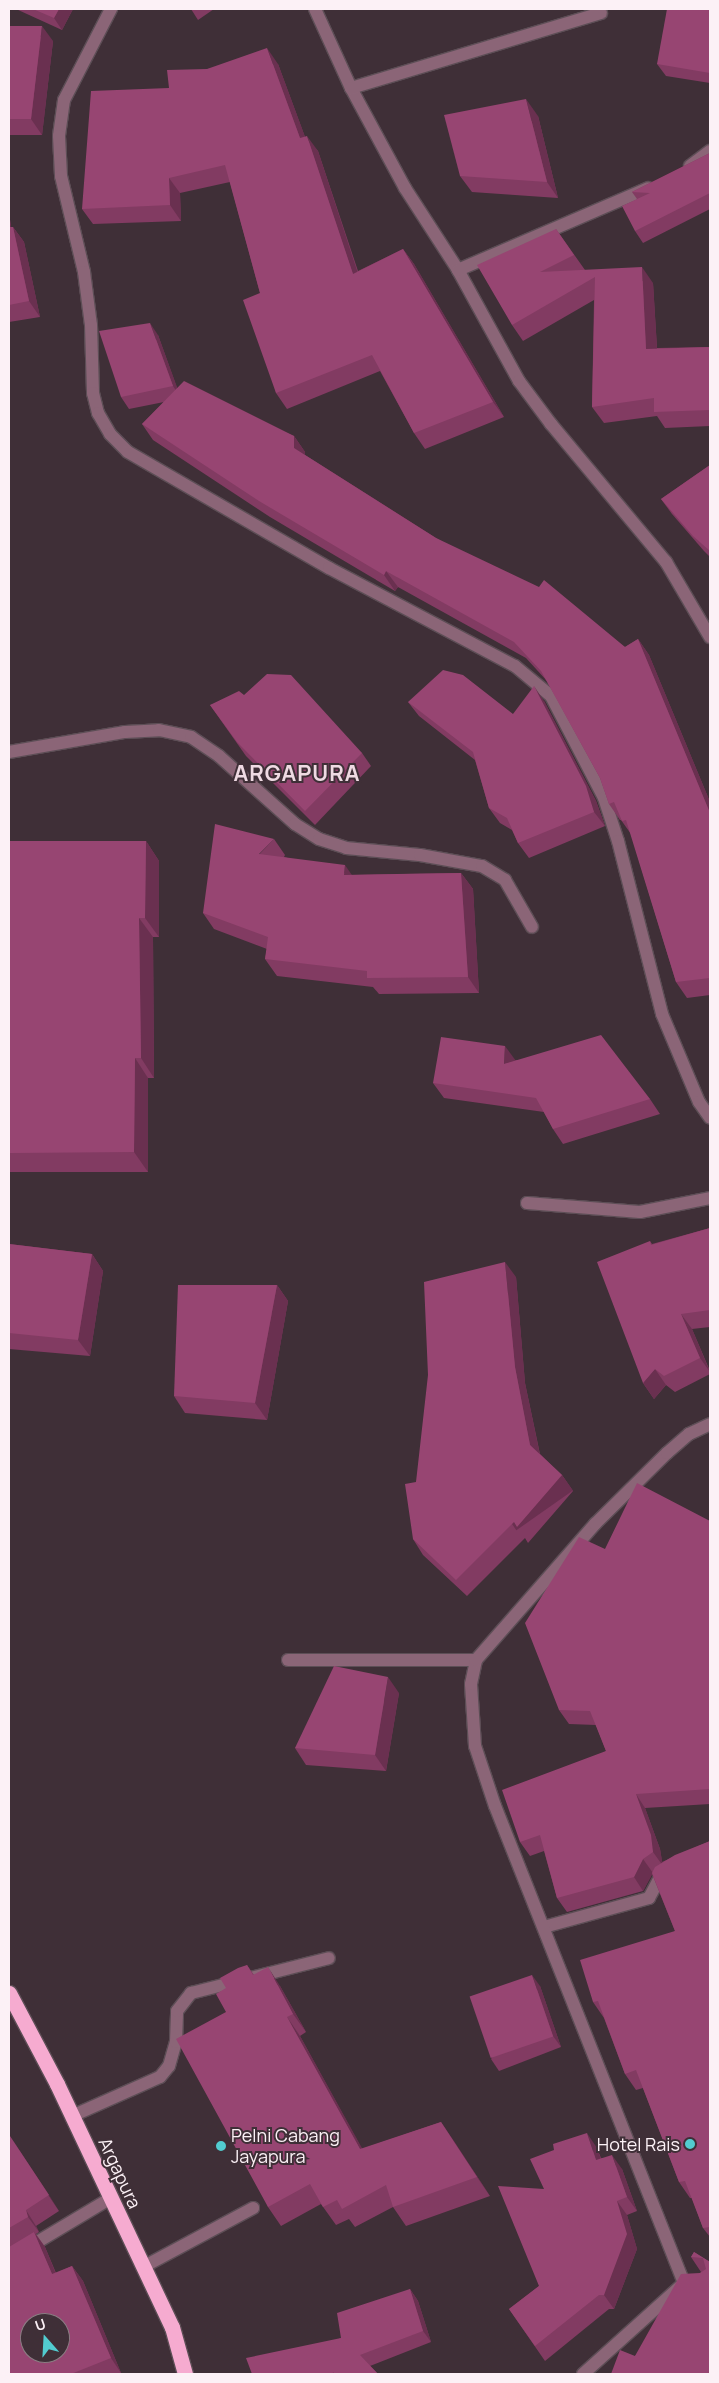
<!DOCTYPE html>
<style>
body{margin:0}
#map{position:relative;width:719px;height:2383px;overflow:hidden;background:#3f2f37;font-family:Manrope,sans-serif}
div>[style]{position:absolute}
.roads{filter:drop-shadow(1px 0 #5d4e56) drop-shadow(-1px 0 #5d4e56) drop-shadow(0 1px #5d4e56) drop-shadow(0 -1px #5d4e56)}
.minor>*{height:12px;margin:-6px;padding:0 6px;transform-origin:6px;border-radius:6px;background:#8b6577}
.highway>*{height:15px;margin:-7.5px;padding:0 7.5px;transform-origin:7.5px;border-radius:7.5px;background:#f6abd0}
.wall>*{inset:0;background:#823b62}
.shaded-wall>*{inset:0;background:#6a3050;transform-origin:0 0}
.building>*{inset:0;background:#974572;transform-origin:0 0}
.dots>*{width:14px;height:14px;translate:-50% -50%;box-sizing:border-box;border:2px solid #3f2f37;border-radius:50%}
span{translate:-50% -50%;white-space:nowrap;text-align:center;line-height:1.15;-webkit-text-stroke:4px #3f2f37;paint-order:stroke}
.poi-label{font-size:18px;color:#fcf1f6}
.left{translate:0 -50%;text-align:left}
.right{translate:-100% -50%;text-align:right}
.street-label{font-size:18px;color:#fcf1f6}
.district-label{font-size:22px;color:#efdae3;font-weight:700;letter-spacing:1px}
.frame{position:absolute;inset:0;border:10px solid #fcf1f6;pointer-events:none}
.north{position:absolute;left:20px;top:2313px;width:50px;height:50px;box-sizing:border-box;background:#3f2f37;border:1px solid #8b7d83;border-radius:50%;rotate:341deg;font-size:14px;font-weight:700;line-height:20px;text-align:center;color:#fcf1f6}
.north::after{content:'';display:block;margin:auto;width:18px;height:22px;background:#52ccd0;clip-path:polygon(50% 0,100% 100%,50% 72%,0 100%)}
</style>
<div id="map">
<div class="roads">
<div class="minor">
<div style="left:111px;top:9px;width:102px;rotate:117.3deg"></div>
<div style="left:64px;top:100px;width:36px;rotate:98deg"></div>
<div style="left:59px;top:136px;width:40px;rotate:87.1deg"></div>
<div style="left:61px;top:176px;width:99px;rotate:76.5deg"></div>
<div style="left:84px;top:272px;width:53px;rotate:82.5deg"></div>
<div style="left:91px;top:325px;width:68px;rotate:88.3deg"></div>
<div style="left:93px;top:393px;width:21px;rotate:76deg"></div>
<div style="left:98px;top:413px;width:24px;rotate:60deg"></div>
<div style="left:110px;top:434px;width:25px;rotate:45deg"></div>
<div style="left:128px;top:452px;width:232px;rotate:30deg"></div>
<div style="left:329px;top:568px;width:210px;rotate:27.8deg"></div>
<div style="left:515px;top:666px;width:47px;rotate:39.8deg"></div>
<div style="left:551px;top:696px;width:115px;rotate:62.5deg"></div>
<div style="left:604px;top:798px;width:45px;rotate:72deg"></div>
<div style="left:618px;top:841px;width:179px;rotate:75.7deg"></div>
<div style="left:662px;top:1014px;width:95px;rotate:67.2deg"></div>
<div style="left:699px;top:1102px;width:19px;rotate:55deg"></div>
<div style="left:315px;top:9px;width:87px;rotate:65.5deg"></div>
<div style="left:351px;top:88px;width:114px;rotate:61.6deg"></div>
<div style="left:405px;top:188px;width:98px;rotate:57.1deg"></div>
<div style="left:458px;top:270px;width:127px;rotate:61.2deg"></div>
<div style="left:519px;top:381px;width:54px;rotate:53.3deg"></div>
<div style="left:551px;top:424px;width:180px;rotate:50.2deg"></div>
<div style="left:666px;top:562px;width:87px;rotate:59.6deg"></div>
<div style="left:351px;top:88px;width:261px;rotate:-16.7deg"></div>
<div style="left:690px;top:166px;width:25px;rotate:-37deg"></div>
<div style="left:458px;top:270px;width:207px;rotate:-23.3deg"></div>
<div style="left:9px;top:752px;width:118px;rotate:-9.8deg"></div>
<div style="left:125px;top:732px;width:34px;rotate:-3deg"></div>
<div style="left:159px;top:730px;width:33px;rotate:12deg"></div>
<div style="left:191px;top:737px;width:34px;rotate:34deg"></div>
<div style="left:219px;top:756px;width:102px;rotate:41.8deg"></div>
<div style="left:295px;top:824px;width:28px;rotate:32deg"></div>
<div style="left:319px;top:839px;width:28px;rotate:18deg"></div>
<div style="left:346px;top:848px;width:74px;rotate:5.4deg"></div>
<div style="left:420px;top:855px;width:63px;rotate:10.1deg"></div>
<div style="left:482px;top:866px;width:27px;rotate:31deg"></div>
<div style="left:505px;top:880px;width:54px;rotate:60.1deg"></div>
<div style="left:527px;top:1203px;width:113px;rotate:4.6deg"></div>
<div style="left:640px;top:1212px;width:71px;rotate:-11.3deg"></div>
<div style="left:288px;top:1660px;width:188px"></div>
<div style="left:544px;top:1927px;width:109px;rotate:-15.4deg"></div>
<div style="left:649px;top:1898px;width:24px;rotate:-62deg"></div>
<div style="left:660px;top:1877px;width:8px;rotate:-23deg"></div>
<div style="left:72px;top:2116px;width:96px;rotate:-23.9deg"></div>
<div style="left:160px;top:2077px;width:14px;rotate:-51deg"></div>
<div style="left:169px;top:2066px;width:25px;rotate:-74deg"></div>
<div style="left:176px;top:2042px;width:31px;rotate:-88deg"></div>
<div style="left:177px;top:2011px;width:23px;rotate:-52deg"></div>
<div style="left:191px;top:1993px;width:142px;rotate:-14.2deg"></div>
<div style="left:9px;top:2259px;width:119px;rotate:-30.9deg"></div>
<div style="left:143px;top:2267px;width:125px;rotate:-28.2deg"></div>
<div style="left:684px;top:2283px;width:513px;rotate:-111.61deg"></div>
<div style="left:495px;top:1806px;width:63px;rotate:-108.4deg"></div>
<div style="left:475px;top:1746px;width:62px;rotate:-93.7deg"></div>
<div style="left:471px;top:1684px;width:25px;rotate:-78deg"></div>
<div style="left:476px;top:1660px;width:181px;rotate:-48.8deg"></div>
<div style="left:595px;top:1524px;width:101px;rotate:-44.6deg"></div>
<div style="left:667px;top:1453px;width:29px;rotate:-41deg"></div>
<div style="left:689px;top:1434px;width:23px;rotate:-25deg"></div>
<div style="left:583px;top:2374px;width:136px;rotate:-42deg"></div>
<div style="left:684px;top:2283px;width:26px;rotate:-4deg"></div>
</div>
<div class="highway">
<div style="left:9px;top:1993px;width:103px;rotate:62.2deg"></div>
<div style="left:57px;top:2084px;width:269px;rotate:64.7deg"></div>
<div style="left:172px;top:2327px;width:49px;rotate:74.5deg"></div>
</div>
</div>
<div class="wall">
<div style="clip-path:polygon(16px 9px,73px 9px,62px 30px)"></div>
<div style="clip-path:polygon(191px 9px,214px 9px,198px 20px)"></div>
<div style="clip-path:polygon(710px 9px,710px 83px,666px 76px,657px 64px)"></div>
<div style="clip-path:polygon(9px 26px,53px 41px,42px 135px,9px 135px)"></div>
<div style="clip-path:polygon(278px 64px,305px 137px,318px 151px,358px 271px,403px 249px,414px 264px,504px 417px,425px 449px,414px 433px,380px 371px,287px 409px,276px 393px,260px 293px,230px 182px,180px 193px,181px 221px,93px 224px,82px 209px,169px 88px,207px 69px)"></div>
<div style="clip-path:polygon(538px 116px,558px 198px,472px 192px,460px 176px)"></div>
<div style="clip-path:polygon(710px 153px,710px 209px,643px 243px,635px 231px,637px 199px,632px 192px)"></div>
<div style="clip-path:polygon(9px 212px,11px 227px,13px 227px,24px 242px,40px 317px,9px 322px)"></div>
<div style="clip-path:polygon(556px 229px,585px 270px,653px 283px,657px 348px,710px 347px,710px 426px,665px 428px,657px 416px,604px 423px,592px 407px,594px 300px,523px 341px,512px 325px)"></div>
<div style="clip-path:polygon(158px 335px,177px 388px,294px 436px,305px 452px,305px 455px,436px 538px,625px 647px,638px 639px,649px 655px,710px 802px,710px 995px,687px 998px,676px 982px,631px 834px,621px 820px,620px 820px,609px 804px,600px 778px,547px 681px,526px 658px,398px 587px,395px 591px,270px 517px,153px 440px,142px 424px,164px 402px,129px 409px,121px 397px)"></div>
<div style="clip-path:polygon(710px 465px,710px 557px,704px 551px,672px 514px,661px 499px)"></div>
<div style="clip-path:polygon(244px 695px,362px 753px,371px 766px,315px 825px,246px 756px,210px 705px)"></div>
<div style="clip-path:polygon(544px 701px,596px 801px,605px 826px,529px 858px,518px 843px,512px 830px,500px 823px,489px 808px,475px 760px,419px 716px,408px 702px,513px 714px)"></div>
<div style="clip-path:polygon(274px 839px,285px 855px,284px 857px,352px 875px,461px 873px,473px 889px,479px 993px,379px 994px,373px 987px,277px 976px,265px 959px,267px 949px,214px 929px,203px 913px)"></div>
<div style="clip-path:polygon(9px 841px,146px 841px,159px 861px,159px 937px,153px 937px,154px 1078px,148px 1078px,148px 1172px,10px 1172px,9px 1171px)"></div>
<div style="clip-path:polygon(516px 1060px,650px 1099px,660px 1114px,563px 1144px,553px 1129px,544px 1112px,444px 1098px,433px 1083px)"></div>
<div style="clip-path:polygon(710px 1228px,710px 1327px,692px 1329px,710px 1371px,710px 1374px,675px 1392px,666px 1385px,654px 1399px,643px 1383px,650px 1241px,652px 1244px)"></div>
<div style="clip-path:polygon(9px 1244px,92px 1254px,103px 1271px,90px 1356px,9px 1349px)"></div>
<div style="clip-path:polygon(516px 1277px,525px 1383px,540px 1454px,562px 1475px,573px 1491px,528px 1543px,525px 1538px,467px 1596px,423px 1555px,413px 1539px,416px 1482px)"></div>
<div style="clip-path:polygon(277px 1285px,288px 1301px,267px 1420px,185px 1413px,174px 1396px)"></div>
<div style="clip-path:polygon(710px 1521px,710px 1804px,645px 1808px,660px 1849px,662px 1862px,710px 1841px,710px 2237px,703px 2228px,692px 2198px,690px 2198px,679px 2182px,643px 2088px,636px 2090px,625px 2074px,604px 2018px,593px 2002px,675px 1931px,652px 1874px,643px 1891px,567px 1912px,557px 1898px,544px 1851px,530px 1856px,520px 1842px,606px 1751px,596px 1725px,569px 1724px,559px 1710px,605px 1549px)"></div>
<div style="clip-path:polygon(399px 1693px,386px 1771px,306px 1765px,295px 1748px)"></div>
<div style="clip-path:polygon(247px 1965px,254px 1975px,280px 1986px,306px 2032px,300px 2036px,362px 2149px,441px 2122px,490px 2196px,406px 2226px,393px 2207px,355px 2227px,349px 2219px,336px 2225px,321px 2204px,281px 2226px,268px 2207px,226px 2012px,226px 1988px)"></div>
<div style="clip-path:polygon(540px 1986px,561px 2047px,499px 2071px,491px 2059px)"></div>
<div style="clip-path:polygon(9px 2137px,20px 2152px,59px 2211px,36px 2226px,39px 2232px,36px 2234px,45px 2247px,56px 2273px,72px 2266px,83px 2281px,121px 2373px,118px 2374px,9px 2374px)"></div>
<div style="clip-path:polygon(597px 2148px,601px 2158px,622px 2169px,637px 2211px,627px 2215px,637px 2249px,614px 2309px,609px 2309px,545px 2361px,509px 2309px,539px 2286px,544px 2189px)"></div>
<div style="clip-path:polygon(694px 2252px,710px 2262px,710px 2374px,635px 2356px,701px 2272px,691px 2257px)"></div>
<div style="clip-path:polygon(410px 2289px,418px 2301px,431px 2342px,370px 2366px,378px 2374px,252px 2374px,341px 2338px)"></div>
</div>
<div class="shaded-wall">
<div style="clip-path:polygon(59px 9px,73px 9px,62px 30px,54px 18px)"></div>
<div style="clip-path:polygon(42px 26px,53px 41px,42px 135px,31px 119px)"></div>
<div style="clip-path:polygon(267px 48px,278px 64px,311px 153px,300px 138px)"></div>
<div style="clip-path:polygon(526px 99px,538px 116px,558px 198px,547px 182px)"></div>
<div style="clip-path:polygon(307px 136px,318px 151px,363px 289px,353px 274px)"></div>
<div style="clip-path:polygon(169px 178px,180px 193px,181px 221px,170px 205px)"></div>
<div style="clip-path:polygon(9px 212px,13px 243px,9px 237px)"></div>
<div style="clip-path:polygon(13px 227px,24px 242px,40px 317px,29px 301px)"></div>
<div style="clip-path:polygon(403px 249px,414px 264px,504px 417px,493px 402px)"></div>
<div style="clip-path:polygon(642px 267px,653px 283px,658px 365px,646px 349px)"></div>
<div style="clip-path:polygon(150px 323px,158px 335px,181px 398px,173px 386px)"></div>
<div style="clip-path:polygon(294px 436px,305px 452px,305px 464px,294px 448px)"></div>
<div style="clip-path:polygon(386px 571px,398px 587px,395px 591px,384px 575px)"></div>
<div style="clip-path:polygon(638px 639px,649px 655px,710px 802px,710px 813px)"></div>
<div style="clip-path:polygon(534px 686px,544px 701px,596px 801px,605px 826px,594px 812px)"></div>
<div style="clip-path:polygon(146px 841px,159px 861px,159px 937px,145px 918px)"></div>
<div style="clip-path:polygon(345px 865px,356px 881px,344px 875px)"></div>
<div style="clip-path:polygon(461px 873px,473px 889px,479px 993px,468px 977px)"></div>
<div style="clip-path:polygon(139px 918px,153px 937px,154px 1078px,141px 1058px)"></div>
<div style="clip-path:polygon(505px 1046px,516px 1061px,504px 1064px)"></div>
<div style="clip-path:polygon(135px 1058px,148px 1078px,148px 1172px,134px 1152px)"></div>
<div style="clip-path:polygon(92px 1254px,103px 1271px,90px 1356px,78px 1340px)"></div>
<div style="clip-path:polygon(505px 1262px,516px 1277px,525px 1383px,541px 1460px,530px 1445px,515px 1367px)"></div>
<div style="clip-path:polygon(277px 1285px,288px 1301px,267px 1420px,255px 1403px)"></div>
<div style="clip-path:polygon(681px 1314px,692px 1329px,710px 1372px,700px 1358px)"></div>
<div style="clip-path:polygon(655px 1369px,666px 1385px,654px 1399px,643px 1383px)"></div>
<div style="left:562px;top:1475px;width:19px;height:69px;rotate:55deg"></div>
<div style="clip-path:polygon(388px 1677px,399px 1693px,386px 1771px,375px 1755px)"></div>
<div style="clip-path:polygon(636px 1794px,645px 1808px,660px 1849px,663px 1866px,653px 1852px)"></div>
<div style="clip-path:polygon(643px 1859px,653px 1873px,643px 1891px,634px 1877px)"></div>
<div style="clip-path:polygon(268px 1967px,280px 1986px,306px 2032px,293px 2014px)"></div>
<div style="clip-path:polygon(532px 1975px,540px 1986px,561px 2047px,553px 2036px)"></div>
<div style="clip-path:polygon(287px 2017px,300px 2036px,373px 2168px,360px 2149px)"></div>
<div style="clip-path:polygon(441px 2122px,454px 2141px,490px 2196px,477px 2177px)"></div>
<div style="clip-path:polygon(587px 2133px,597px 2148px,606px 2174px,596px 2160px)"></div>
<div style="clip-path:polygon(10px 2136px,20px 2152px,59px 2211px,49px 2195px)"></div>
<div style="clip-path:polygon(612px 2155px,622px 2169px,637px 2211px,627px 2197px)"></div>
<div style="clip-path:polygon(617px 2201px,627px 2215px,637px 2249px,614px 2309px,604px 2295px)"></div>
<div style="clip-path:polygon(26px 2210px,36px 2226px,39px 2232px,28px 2217px)"></div>
<div style="clip-path:polygon(34px 2232px,45px 2247px,62px 2289px,52px 2274px)"></div>
<div style="clip-path:polygon(72px 2266px,83px 2281px,121px 2373px,111px 2358px)"></div>
<div style="clip-path:polygon(410px 2289px,418px 2301px,431px 2342px,423px 2331px)"></div>
</div>
<div class="building">
<div style="clip-path:polygon(33px 9px,59px 9px,54px 18px)"></div>
<div style="clip-path:polygon(667px 9px,710px 9px,710px 73px,657px 64px)"></div>
<div style="clip-path:polygon(9px 26px,42px 26px,31px 119px,9px 119px)"></div>
<div style="clip-path:polygon(267px 48px,300px 138px,307px 136px,353px 274px,403px 249px,493px 402px,414px 433px,372px 355px,276px 393px,243px 300px,260px 293px,225px 165px,169px 178px,170px 205px,82px 209px,91px 91px,169px 88px,167px 70px,207px 69px)"></div>
<div style="clip-path:polygon(526px 99px,547px 182px,460px 176px,444px 115px)"></div>
<div style="clip-path:polygon(710px 153px,710px 193px,635px 231px,622px 206px,650px 193px,632px 192px)"></div>
<div style="clip-path:polygon(9px 227px,13px 227px,29px 301px,9px 305px)"></div>
<div style="clip-path:polygon(556px 229px,574px 255px,540px 272px,642px 267px,646px 349px,710px 347px,710px 410px,654px 412px,654px 398px,592px 407px,595px 277px,512px 325px,477px 265px)"></div>
<div style="clip-path:polygon(150px 323px,173px 386px,121px 397px,99px 331px)"></div>
<div style="clip-path:polygon(184px 381px,294px 436px,294px 448px,436px 538px,539px 587px,544px 580px,625px 647px,638px 639px,710px 813px,710px 978px,676px 982px,626px 820px,622px 821px,614px 802px,609px 804px,600px 778px,541px 671px,514px 642px,386px 571px,384px 575px,259px 501px,142px 424px)"></div>
<div style="clip-path:polygon(710px 465px,710px 551px,693px 536px,661px 499px)"></div>
<div style="clip-path:polygon(443px 670px,463px 675px,513px 714px,534px 686px,586px 786px,594px 812px,518px 843px,507px 818px,489px 808px,473px 752px,408px 702px)"></div>
<div style="clip-path:polygon(267px 674px,291px 675px,362px 753px,305px 811px,237px 742px,210px 705px,239px 691px,244px 695px)"></div>
<div style="clip-path:polygon(215px 824px,274px 839px,259px 854px,345px 865px,344px 875px,461px 873px,468px 977px,367px 978px,367px 971px,265px 959px,268px 937px,203px 913px)"></div>
<div style="clip-path:polygon(9px 841px,146px 841px,145px 918px,139px 918px,141px 1058px,135px 1058px,134px 1152px,9px 1153px)"></div>
<div style="clip-path:polygon(601px 1035px,650px 1099px,553px 1129px,536px 1098px,433px 1083px,441px 1037px,505px 1046px,504px 1064px)"></div>
<div style="clip-path:polygon(710px 1228px,710px 1310px,681px 1314px,700px 1358px,664px 1376px,655px 1369px,643px 1383px,597px 1262px,650px 1241px,651px 1245px)"></div>
<div style="clip-path:polygon(9px 1244px,92px 1254px,78px 1340px,9px 1333px)"></div>
<div style="clip-path:polygon(505px 1262px,515px 1367px,530px 1445px,562px 1475px,517px 1527px,514px 1522px,456px 1580px,413px 1539px,405px 1484px,416px 1482px,428px 1375px,424px 1282px)"></div>
<div style="clip-path:polygon(178px 1285px,277px 1285px,255px 1403px,174px 1396px)"></div>
<div style="clip-path:polygon(637px 1483px,710px 1521px,710px 1789px,636px 1794px,651px 1835px,653px 1852px,643px 1859px,634px 1877px,557px 1898px,540px 1835px,520px 1842px,502px 1790px,606px 1751px,590px 1711px,559px 1710px,525px 1623px,579px 1537px,605px 1549px)"></div>
<div style="clip-path:polygon(334px 1666px,388px 1677px,375px 1755px,295px 1748px)"></div>
<div style="clip-path:polygon(710px 1841px,710px 2227px,703px 2228px,685px 2181px,679px 2182px,636px 2070px,625px 2074px,598px 2001px,593px 2002px,580px 1960px,675px 1931px,652px 1873px,655px 1867px,675px 1855px)"></div>
<div style="clip-path:polygon(247px 1965px,253px 1975px,268px 1967px,293px 2014px,287px 2017px,360px 2149px,441px 2122px,477px 2177px,393px 2207px,386px 2185px,342px 2209px,337px 2200px,323px 2207px,310px 2184px,268px 2207px,176px 2039px,226px 2012px,216px 1994px,226px 1988px,220px 1978px,238px 1968px)"></div>
<div style="left:532px;top:1975px;width:65px;height:66px;rotate:71deg"></div>
<div style="clip-path:polygon(587px 2133px,596px 2160px,612px 2155px,627px 2197px,617px 2201px,627px 2234px,604px 2295px,599px 2295px,535px 2346px,509px 2309px,539px 2286px,498px 2186px,544px 2189px,530px 2159px,554px 2150px,553px 2144px)"></div>
<div style="clip-path:polygon(10px 2136px,49px 2195px,26px 2210px,28px 2217px,9px 2228px,9px 2137px)"></div>
<div style="clip-path:polygon(evenodd,34px 2232px,52px 2274px,72px 2266px,111px 2358px,71px 2374px,9px 2374px,9px 2247px,34px 2232px,30px 2323px,60px 2323px,60px 2353px,30px 2353px,30px 2323px)"></div>
<div style="clip-path:polygon(694px 2252px,710px 2262px,710px 2374px,611px 2374px,620px 2350px,635px 2356px,681px 2274px,700px 2273px,706px 2269px,703px 2258px,691px 2257px)"></div>
<div style="clip-path:polygon(410px 2289px,423px 2331px,360px 2355px,378px 2374px,333px 2374px,334px 2372px,331px 2374px,252px 2374px,246px 2358px,341px 2338px,337px 2313px)"></div>
</div>
<div class="dots">
<div style="left:690px;top:2144px;background:#52ccd0"></div>
<div style="left:221px;top:2146px;background:#52ccd0"></div>
</div>
<div class="poi-label">
<span class="left" style="left:231px;top:2146px">Pelni Cabang<br>Jayapura</span>
<span class="right" style="left:680px;top:2144px">Hotel Rais</span>
</div>
<div class="street-label">
<span style="left:120px;top:2173px;rotate:65deg">Argapura</span>
</div>
<div class="district-label">
<span style="left:297px;top:774px">ARGAPURA</span>
</div>
<div class="frame"></div>
<div class="north">U</div>
</div>
